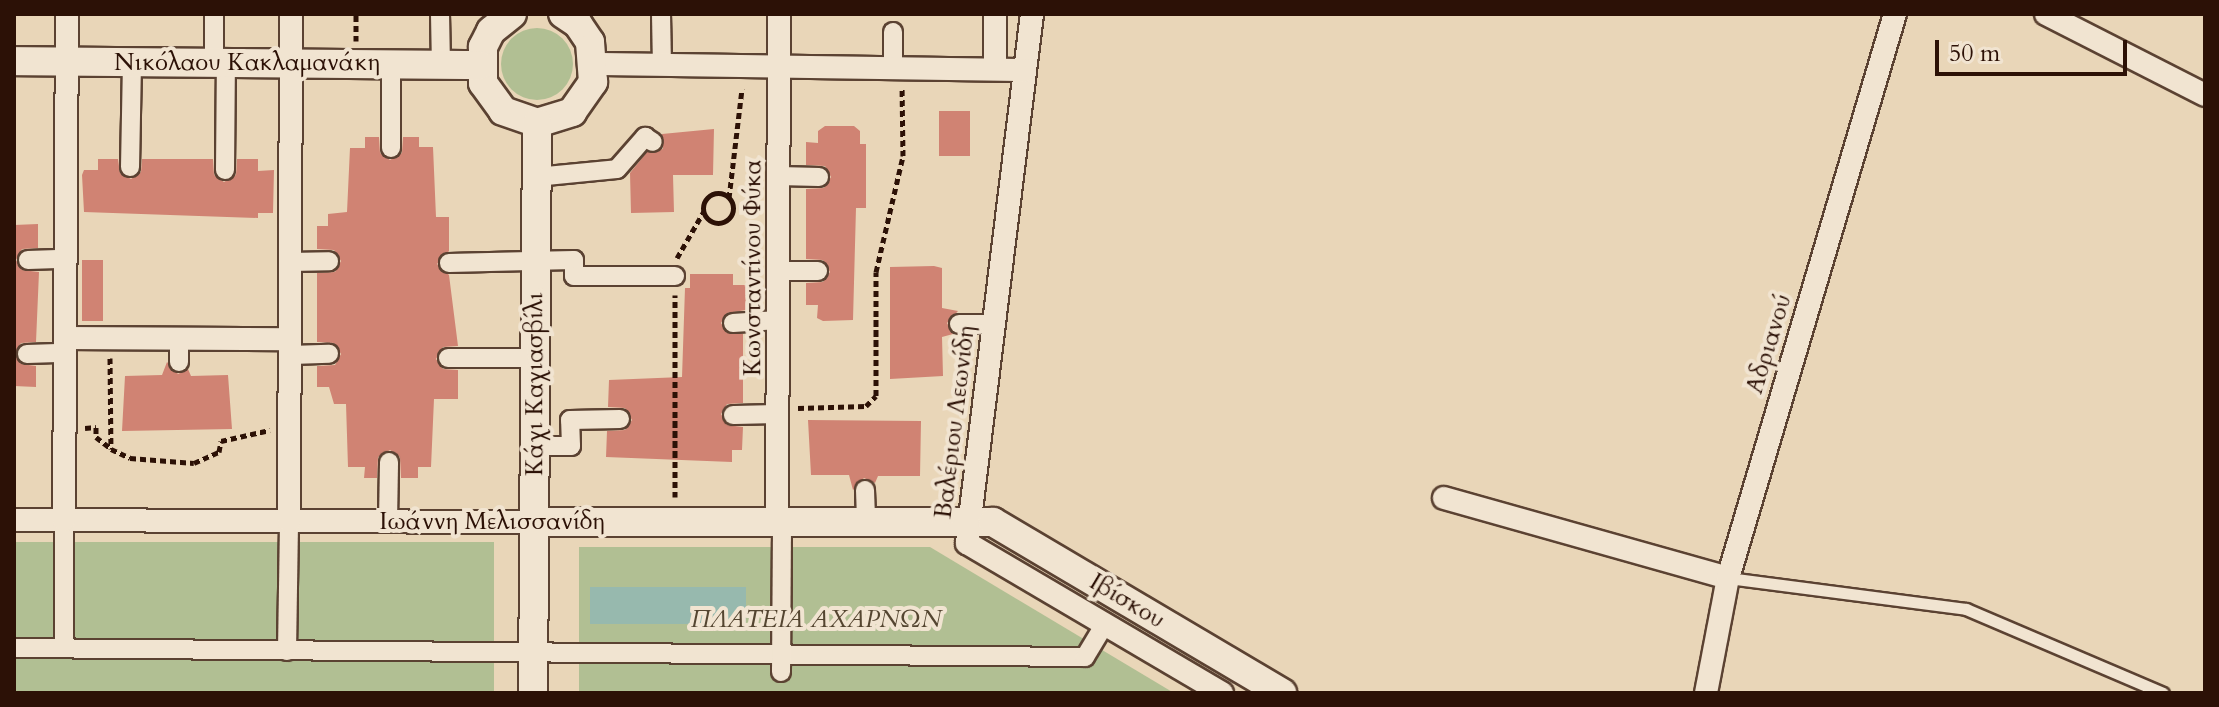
<!DOCTYPE html>
<meta charset="utf-8">
<style>
body{margin:0}
#map{position:relative;width:2219px;height:707px;overflow:hidden;background:#e9d6b8;font-family:Cardo,serif}
div>[style]{position:absolute}
.green>*{inset:0;background:#b1bf93;transform-origin:0 0}
.round{border-radius:50%}
.water>*{inset:0;background:#97b9ae;transform-origin:0 0}
.building>*{inset:0;background:#d08373;transform-origin:0 0}
.path>*{height:5px;margin-top:-2.5px;transform-origin:0;background:repeating-linear-gradient(90deg,#2c1106 0 6px,transparent 0 10px)}
.path>.ring{margin:-2.5px;padding:0;box-sizing:content-box;background:none;border:5px solid #2c1106;border-radius:50%}
.roads{filter:drop-shadow(2px 0 #5b4232) drop-shadow(-2px 0 #5b4232) drop-shadow(0 2px #5b4232) drop-shadow(0 -2px #5b4232)}
.service>*{height:11px;margin:-5.5px;padding:0 5.5px;transform-origin:5.5px;border-radius:5.5px;background:#f1e4d1}
.pedestrian>*{height:18px;margin:-9px;padding:0 9px;transform-origin:9px;border-radius:9px;background:#f1e4d1}
.minor>*{height:22px;margin:-11px;padding:0 11px;transform-origin:11px;border-radius:11px;background:#f1e4d1}
.tertiary>*{height:28px;margin:-14px;padding:0 14px;transform-origin:14px;border-radius:14px;background:#f1e4d1}
span{translate:-50% -50%;white-space:nowrap;text-align:center;line-height:1.15;-webkit-text-stroke:8px #f1e4d1;paint-order:stroke}
.street-label{font-size:24px;color:#2c1106}
.park-label{font-size:24px;color:#544530;font-style:italic}
.frame{position:absolute;inset:0;border:16px solid #2c1106;pointer-events:none}
.scale{position:absolute;left:1935px;top:40px;width:192px;height:36px;box-sizing:border-box;border:4px solid #2c1106;border-top:0;padding-left:10px;font-size:24px;line-height:28px;white-space:nowrap;color:#2c1106;-webkit-text-stroke:6px #f1e4d1;paint-order:stroke}
</style>
<div id="map">
<div class="green">
<div class="round" style="left:501px;top:28px;width:72px;height:72px"></div>
<div style="left:14px;top:542px;width:480px;height:151px"></div>
<div style="clip-path:polygon(579px 547px,930px 547px,1174px 693px,579px 693px)"></div>
</div>
<div class="water">
<div style="left:590px;top:587px;width:156px;height:37px"></div>
</div>
<div class="building">
<div style="left:939px;top:111px;width:31px;height:45px"></div>
<div style="clip-path:polygon(825px 126px,854px 126px,860px 131px,860px 144px,866px 144px,866px 208px,856px 208px,853px 320px,823px 321px,817px 318px,818px 305px,806px 305px,806px 283px,823px 282px,830px 272px,823px 260px,806px 259px,806px 189px,824px 188px,831px 177px,825px 166px,806px 165px,806px 142px,818px 143px,818px 131px)"></div>
<div style="clip-path:polygon(714px 129px,713px 175px,673px 175px,674px 212px,631px 213px,630px 173px,647px 152px,663px 149px,662px 134px)"></div>
<div style="clip-path:polygon(365px 137px,379px 137px,380px 153px,390px 160px,402px 153px,403px 137px,419px 137px,419px 147px,433px 147px,436px 217px,449px 217px,449px 251px,437px 264px,449px 275px,458px 346px,443px 347px,436px 359px,443px 369px,458px 370px,458px 399px,434px 399px,431px 467px,418px 467px,418px 478px,401px 478px,400px 457px,390px 450px,378px 457px,377px 478px,364px 478px,365px 467px,348px 467px,346px 404px,334px 404px,329px 387px,317px 387px,317px 366px,335px 365px,341px 354px,334px 343px,317px 342px,317px 273px,335px 272px,341px 261px,334px 250px,317px 249px,317px 226px,328px 226px,328px 214px,347px 212px,350px 148px,365px 148px)"></div>
<div style="clip-path:polygon(98px 159px,118px 159px,120px 173px,131px 179px,141px 172px,142px 159px,213px 159px,214px 175px,224px 182px,236px 175px,237px 159px,258px 159px,258px 171px,274px 170px,273px 213px,258px 213px,258px 218px,84px 212px,82px 175px,84px 170px,98px 170px)"></div>
<div style="clip-path:polygon(38px 224px,38px 248px,22px 249px,16px 260px,22px 270px,39px 272px,36px 342px,21px 343px,15px 354px,21px 364px,36px 366px,36px 387px,14px 386px,14px 225px)"></div>
<div style="left:82px;top:260px;width:21px;height:61px"></div>
<div style="clip-path:polygon(934px 266px,942px 268px,942px 308px,958px 311px,947px 323px,953px 334px,942px 337px,943px 376px,890px 379px,890px 267px)"></div>
<div style="clip-path:polygon(690px 274px,733px 274px,733px 285px,746px 285px,746px 310px,727px 313px,721px 323px,727px 333px,743px 334px,743px 403px,727px 404px,721px 414px,727px 425px,743px 427px,742px 450px,732px 450px,732px 462px,606px 457px,607px 431px,625px 430px,632px 420px,625px 408px,608px 407px,609px 380px,682px 377px,685px 288px,690px 288px)"></div>
<div style="clip-path:polygon(167px 362px,178px 374px,188px 369px,191px 376px,228px 375px,232px 429px,122px 431px,125px 376px,162px 375px)"></div>
<div style="clip-path:polygon(808px 420px,921px 421px,920px 476px,878px 476px,875px 483px,864px 478px,853px 490px,849px 475px,811px 475px)"></div>
</div>
<div class="path">
<div style="left:356px;top:41px;width:27px;rotate:-90deg"></div>
<div class="ring" style="left:703px;top:193px;width:25px;height:25px"></div>
<div style="left:729px;top:198px;width:110px;rotate:-83.2deg"></div>
<div style="left:677px;top:258px;width:54px;rotate:-60.1deg"></div>
<div style="left:110px;top:358px;width:91px;rotate:89.4deg"></div>
<div style="left:111px;top:449px;width:21px;rotate:25deg"></div>
<div style="left:130px;top:458px;width:64px;rotate:4.5deg"></div>
<div style="left:194px;top:463px;width:27px;rotate:-24deg"></div>
<div style="left:219px;top:452px;width:11px;rotate:-80deg"></div>
<div style="left:221px;top:441px;width:50px;rotate:-12.7deg"></div>
<div style="left:798px;top:408px;width:68px;rotate:-1.7deg"></div>
<div style="left:866px;top:406px;width:14px;rotate:-45deg"></div>
<div style="left:876px;top:396px;width:124px;rotate:-90deg"></div>
<div style="left:876px;top:272px;width:119px;rotate:-76.9deg"></div>
<div style="left:903px;top:156px;width:68px;rotate:-90.8deg"></div>
<div style="left:85px;top:428px;width:11px;rotate:-5deg"></div>
<div style="left:96px;top:427px;width:10px;rotate:90deg"></div>
<div style="left:96px;top:437px;width:18px;rotate:38deg"></div>
<div style="left:675px;top:497px;width:202px;rotate:-90deg"></div>
</div>
<div class="roads">
<div class="service">
<div style="left:1728px;top:578px;width:240px;rotate:7.4deg"></div>
<div style="left:1966px;top:609px;width:214px;rotate:23.1deg"></div>
</div>
<div class="pedestrian">
<div style="left:440px;top:14px;width:50px;rotate:88.9deg"></div>
<div style="left:661px;top:14px;width:50px;rotate:88.9deg"></div>
<div style="left:893px;top:32px;width:35px;rotate:90deg"></div>
<div style="left:214px;top:63px;width:49px;rotate:-90deg"></div>
<div style="left:391px;top:148px;width:84px;rotate:-90deg"></div>
<div style="left:130px;top:167px;width:105px;rotate:-88.9deg"></div>
<div style="left:225px;top:170px;width:107px;rotate:-89.5deg"></div>
<div style="left:779px;top:176px;width:40px;rotate:1.4deg"></div>
<div style="left:536px;top:177px;width:81px;rotate:-5.6deg"></div>
<div style="left:617px;top:169px;width:43px;rotate:-48.8deg"></div>
<div style="left:645px;top:137px;width:9px;rotate:32deg"></div>
<div style="left:28px;top:260px;width:37px;rotate:-2deg"></div>
<div style="left:290px;top:262px;width:39px;rotate:-1deg"></div>
<div style="left:449px;top:263px;width:125px;rotate:-1.4deg"></div>
<div style="left:574px;top:260px;width:16px;rotate:90deg"></div>
<div style="left:574px;top:276px;width:101px"></div>
<div style="left:779px;top:271px;width:39px"></div>
<div style="left:733px;top:323px;width:45px;rotate:-3.8deg"></div>
<div style="left:959px;top:324px;width:35px"></div>
<div style="left:27px;top:354px;width:38px;rotate:-2deg"></div>
<div style="left:291px;top:355px;width:38px;rotate:-2deg"></div>
<div style="left:448px;top:358px;width:87px"></div>
<div style="left:179px;top:362px;width:24px;rotate:-90deg"></div>
<div style="left:733px;top:415px;width:45px;rotate:-1.3deg"></div>
<div style="left:535px;top:446px;width:36px"></div>
<div style="left:571px;top:446px;width:26px;rotate:-92deg"></div>
<div style="left:570px;top:420px;width:50px;rotate:-1.1deg"></div>
<div style="left:865px;top:490px;width:34px;rotate:88deg"></div>
<div style="left:388px;top:521px;width:59px;rotate:-89deg"></div>
<div style="left:14px;top:648px;width:1071px;rotate:0.48deg"></div>
<div style="left:1085px;top:657px;width:37px;rotate:-59deg"></div>
<div style="left:64px;top:648px;width:128px;rotate:-90deg"></div>
<div style="left:287px;top:651px;width:130px;rotate:-89.1deg"></div>
<div style="left:781px;top:672px;width:149px;rotate:-89.6deg"></div>
</div>
<div class="minor">
<div style="left:1032px;top:14px;width:533px;rotate:97.01deg"></div>
<div style="left:967px;top:543px;width:296px;rotate:30.5deg"></div>
<div style="left:2046px;top:14px;width:178px;rotate:27deg"></div>
<div style="left:595px;top:64px;width:430px;rotate:0.8deg"></div>
<div style="left:995px;top:68px;width:54px;rotate:-90deg"></div>
<div style="left:65px;top:338px;width:225px;rotate:0.3deg"></div>
<div style="left:1444px;top:498px;width:295px;rotate:15.7deg"></div>
<div style="left:14px;top:520px;width:520px;rotate:0.22deg"></div>
<div style="left:64px;top:520px;width:506px;rotate:-89.66deg"></div>
<div style="left:289px;top:521px;width:507px;rotate:-89.77deg"></div>
<div style="left:777px;top:523px;width:509px;rotate:-89.77deg"></div>
<div style="left:1706px;top:693px;width:117px;rotate:-79.2deg"></div>
<div style="left:1728px;top:578px;width:588px;rotate:-73.51deg"></div>
</div>
<div class="tertiary">
<div style="left:512px;top:14px;width:27px;rotate:141deg"></div>
<div style="left:491px;top:31px;width:18px;rotate:117deg"></div>
<div style="left:483px;top:47px;width:36px;rotate:90deg"></div>
<div style="left:483px;top:83px;width:34px;rotate:54deg"></div>
<div style="left:503px;top:111px;width:36px;rotate:19deg"></div>
<div style="left:537px;top:123px;width:37px;rotate:-17deg"></div>
<div style="left:572px;top:112px;width:37px;rotate:-55deg"></div>
<div style="left:593px;top:82px;width:40px;rotate:-94.3deg"></div>
<div style="left:590px;top:42px;width:22px;rotate:-124deg"></div>
<div style="left:578px;top:24px;width:18px;rotate:-146deg"></div>
<div style="left:14px;top:61px;width:466px;rotate:0.5deg"></div>
<div style="left:534px;top:522px;width:459px"></div>
<div style="left:993px;top:522px;width:336px;rotate:30.6deg"></div>
<div style="left:533px;top:693px;width:570px;rotate:-89.6deg"></div>
</div>
</div>
<div class="street-label">
<span style="left:247px;top:63px">Νικόλαου Κακλαμανάκη</span>
<span style="left:753px;top:268px;rotate:-90deg">Κωνσταντίνου Φύκα</span>
<span style="left:1769px;top:344px;rotate:-73deg">Αδριανού</span>
<span style="left:535px;top:384px;rotate:-90deg">Κάχι Καχιασβίλι</span>
<span style="left:955px;top:422px;rotate:-83deg">Βαλέριου Λεωνίδη</span>
<span style="left:492px;top:522px">Ιωάννη Μελισσανίδη</span>
<span style="left:1127px;top:601px;rotate:31deg">Ιβίσκου</span>
</div>
<div class="park-label">
<span style="left:816px;top:620px">ΠΛΑΤΕΙΑ ΑΧΑΡΝΩΝ</span>
</div>
<div class="frame"></div>
<div class="scale">50 m</div>
</div>
